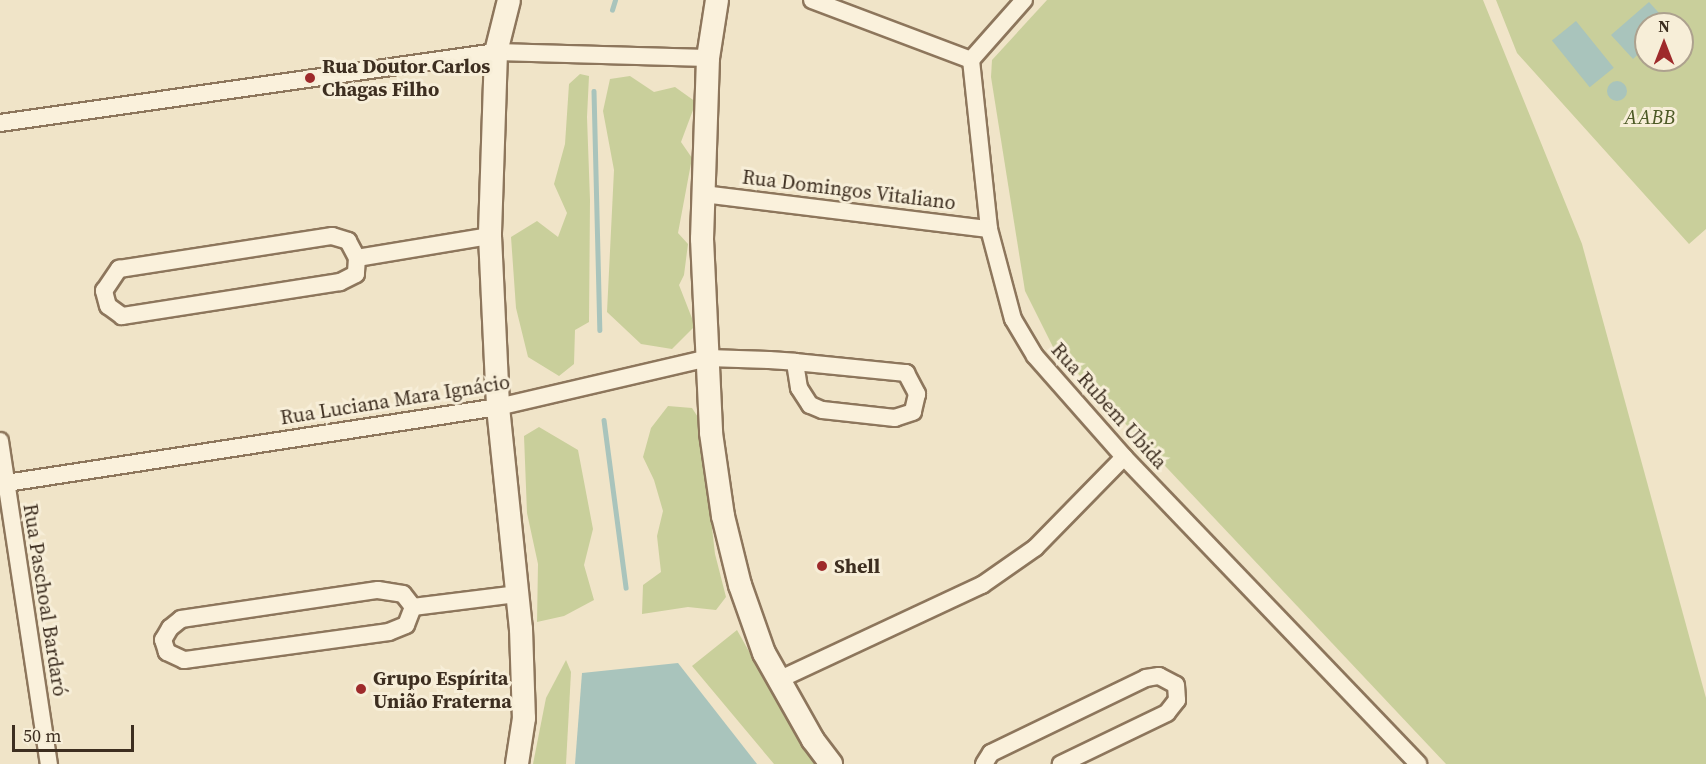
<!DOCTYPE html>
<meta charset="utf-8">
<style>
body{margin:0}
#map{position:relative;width:1706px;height:764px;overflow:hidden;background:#f0e4c8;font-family:"Source Serif 4",serif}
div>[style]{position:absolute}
.green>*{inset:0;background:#c9cf9b}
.water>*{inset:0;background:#a9c4bc;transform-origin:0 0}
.round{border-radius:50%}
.stream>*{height:4.5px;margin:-2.25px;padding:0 2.25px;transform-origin:2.25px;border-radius:2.25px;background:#a9c4bc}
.roads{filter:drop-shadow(2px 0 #8d765c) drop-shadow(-2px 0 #8d765c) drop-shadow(0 2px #8d765c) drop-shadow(0 -2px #8d765c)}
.minor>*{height:16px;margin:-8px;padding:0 8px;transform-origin:8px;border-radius:8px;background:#faf1dc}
.secondary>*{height:22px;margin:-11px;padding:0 11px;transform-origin:11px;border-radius:11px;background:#faf1dc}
.dots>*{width:16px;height:16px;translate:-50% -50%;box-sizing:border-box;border:3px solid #f7eed8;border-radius:50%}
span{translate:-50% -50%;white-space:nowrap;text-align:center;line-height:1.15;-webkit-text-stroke:6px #f7eed8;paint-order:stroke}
.poi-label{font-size:20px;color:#3d2e20;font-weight:700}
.left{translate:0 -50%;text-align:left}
.park-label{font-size:20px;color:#4d5a26;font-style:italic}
.street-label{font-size:20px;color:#3d2e20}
.north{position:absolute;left:1634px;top:12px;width:60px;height:60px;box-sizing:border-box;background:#f7eed8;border:2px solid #ada18e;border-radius:50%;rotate:0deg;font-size:16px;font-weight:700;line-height:24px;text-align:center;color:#3d2e20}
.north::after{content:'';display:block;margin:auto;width:21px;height:27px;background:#9e2a2b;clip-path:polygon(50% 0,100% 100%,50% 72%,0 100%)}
.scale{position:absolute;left:12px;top:725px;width:122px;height:27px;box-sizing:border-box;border:3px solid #3d2e20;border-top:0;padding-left:8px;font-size:18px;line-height:21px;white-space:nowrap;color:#3d2e20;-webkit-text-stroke:4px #f7eed8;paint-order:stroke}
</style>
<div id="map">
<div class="green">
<div style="clip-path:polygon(1047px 0,1483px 0,1582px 244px,1706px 698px,1706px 764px,1446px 764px,1053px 347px,1025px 291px,991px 77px,992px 60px)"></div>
<div style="clip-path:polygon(evenodd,1496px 0,1706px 0,1706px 229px,1689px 244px,1517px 53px,1496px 0,1646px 24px,1682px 24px,1682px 60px,1646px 60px,1646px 24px)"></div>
<div style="clip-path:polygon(580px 74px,589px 76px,587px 117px,590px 200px,589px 322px,575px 330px,574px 364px,559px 376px,528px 357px,516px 308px,511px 237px,537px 221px,558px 237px,567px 213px,554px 184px,565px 144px,569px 84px)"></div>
<div style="clip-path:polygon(630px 76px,654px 92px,675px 87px,696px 102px,681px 142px,692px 158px,678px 233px,688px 244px,684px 275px,679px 285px,695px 326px,672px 349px,641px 344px,607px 312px,614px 170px,603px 111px,610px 79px)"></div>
<div style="clip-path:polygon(668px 406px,692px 408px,705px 428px,706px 475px,715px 554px,726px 597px,716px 610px,688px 607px,642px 614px,643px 585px,661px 572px,657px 536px,663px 511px,654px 480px,643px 457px,651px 428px)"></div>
<div style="clip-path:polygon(539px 427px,578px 450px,593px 529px,584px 565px,594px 600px,564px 616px,537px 622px,538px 564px,527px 513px,524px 436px)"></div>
<div style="clip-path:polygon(737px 630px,798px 739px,818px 764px,774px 764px,692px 666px)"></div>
<div style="clip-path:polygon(566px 660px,571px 672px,566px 764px,533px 764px,546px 698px)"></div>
</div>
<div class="water">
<div style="clip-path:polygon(1649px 2px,1669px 24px,1646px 24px,1646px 47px,1633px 59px,1611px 35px)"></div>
<div style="left:1576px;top:21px;width:60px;height:31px;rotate:51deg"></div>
<div class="round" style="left:1607px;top:81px;width:20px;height:20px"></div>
<div style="clip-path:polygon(678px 663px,757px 764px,575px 764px,582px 673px)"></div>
</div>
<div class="stream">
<div style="left:612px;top:10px;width:10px;rotate:-73deg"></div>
<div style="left:594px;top:91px;width:239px;rotate:88.6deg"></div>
<div style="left:604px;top:420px;width:169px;rotate:82.5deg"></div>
</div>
<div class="roads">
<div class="minor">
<div style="left:812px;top:0;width:170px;rotate:20.7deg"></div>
<div style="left:1024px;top:0;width:80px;rotate:131.5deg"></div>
<div style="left:971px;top:60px;width:170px;rotate:83.9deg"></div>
<div style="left:989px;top:229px;width:93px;rotate:75.1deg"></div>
<div style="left:1013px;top:319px;width:43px;rotate:59.3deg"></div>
<div style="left:1035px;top:356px;width:135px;rotate:48.6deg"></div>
<div style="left:1124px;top:457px;width:425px;rotate:46.2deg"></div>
<div style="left:0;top:123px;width:501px;rotate:-8.15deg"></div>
<div style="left:496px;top:52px;width:212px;rotate:1.6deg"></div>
<div style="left:703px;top:194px;width:288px;rotate:7deg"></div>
<div style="left:332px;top:236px;width:17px;rotate:17deg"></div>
<div style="left:348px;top:241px;width:19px;rotate:62deg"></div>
<div style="left:357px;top:258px;width:16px;rotate:94deg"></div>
<div style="left:356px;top:274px;width:18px;rotate:153deg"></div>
<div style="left:340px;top:282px;width:221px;rotate:171.1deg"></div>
<div style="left:122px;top:316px;width:17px;rotate:-144deg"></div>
<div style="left:108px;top:306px;width:16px;rotate:-105deg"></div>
<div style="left:104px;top:291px;width:27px;rotate:-56deg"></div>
<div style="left:119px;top:269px;width:216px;rotate:-8.8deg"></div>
<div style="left:357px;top:258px;width:135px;rotate:-9.4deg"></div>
<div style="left:0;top:441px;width:327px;rotate:81.4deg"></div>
<div style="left:0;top:484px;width:504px;rotate:-8.79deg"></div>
<div style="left:498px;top:407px;width:216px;rotate:-13.1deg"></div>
<div style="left:708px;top:358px;width:61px;rotate:1.9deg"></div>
<div style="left:769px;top:360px;width:26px;rotate:4deg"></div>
<div style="left:795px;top:362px;width:112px;rotate:5.7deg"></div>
<div style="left:906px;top:373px;width:24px;rotate:62deg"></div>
<div style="left:917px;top:394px;width:18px;rotate:103deg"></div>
<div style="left:913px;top:412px;width:19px;rotate:162deg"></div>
<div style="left:895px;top:418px;width:73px;rotate:-173.7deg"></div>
<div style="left:822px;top:410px;width:13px;rotate:-157deg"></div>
<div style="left:810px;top:405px;width:20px;rotate:-123deg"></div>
<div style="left:799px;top:388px;width:26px;rotate:-99deg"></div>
<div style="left:378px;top:590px;width:25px;rotate:9deg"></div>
<div style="left:403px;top:594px;width:16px;rotate:52deg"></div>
<div style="left:413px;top:607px;width:19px;rotate:111deg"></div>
<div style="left:406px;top:625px;width:18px;rotate:158deg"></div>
<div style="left:389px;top:632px;width:207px;rotate:172.2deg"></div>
<div style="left:184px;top:660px;width:19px;rotate:-155deg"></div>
<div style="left:167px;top:652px;width:13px;rotate:-108deg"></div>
<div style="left:163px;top:640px;width:14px;rotate:-60deg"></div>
<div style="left:170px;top:628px;width:14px;rotate:-39deg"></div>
<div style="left:181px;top:619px;width:199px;rotate:-8.4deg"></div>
<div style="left:413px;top:607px;width:106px;rotate:-7.1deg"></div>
<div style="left:778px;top:680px;width:225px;rotate:-25deg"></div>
<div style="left:982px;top:585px;width:65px;rotate:-34.9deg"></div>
<div style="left:1035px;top:548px;width:127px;rotate:-45.6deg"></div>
<div style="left:984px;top:764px;width:13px;rotate:-58deg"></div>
<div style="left:991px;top:753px;width:172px;rotate:-25.8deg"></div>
<div style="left:1146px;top:678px;width:13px;rotate:-9deg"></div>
<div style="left:1159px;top:676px;width:19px;rotate:28deg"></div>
<div style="left:1176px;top:685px;width:15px;rotate:86deg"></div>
<div style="left:1177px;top:700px;width:16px;rotate:128deg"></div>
<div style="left:1167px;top:713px;width:118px;rotate:154.3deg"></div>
</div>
<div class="secondary">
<div style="left:509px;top:0;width:54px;rotate:104deg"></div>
<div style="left:496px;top:52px;width:184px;rotate:91.9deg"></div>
<div style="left:490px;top:236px;width:171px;rotate:87.3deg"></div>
<div style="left:498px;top:407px;width:223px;rotate:84.1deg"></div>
<div style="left:521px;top:629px;width:89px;rotate:88.1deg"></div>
<div style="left:524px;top:718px;width:47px;rotate:98.7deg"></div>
<div style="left:717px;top:0;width:59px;rotate:98.8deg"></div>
<div style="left:708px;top:58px;width:181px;rotate:91.9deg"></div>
<div style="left:702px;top:239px;width:194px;rotate:87.3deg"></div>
<div style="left:711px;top:433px;width:84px;rotate:81.8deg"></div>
<div style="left:723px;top:516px;width:71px;rotate:76.2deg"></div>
<div style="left:740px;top:585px;width:72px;rotate:70.6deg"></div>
<div style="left:764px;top:653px;width:100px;rotate:60.6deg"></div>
<div style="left:813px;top:740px;width:30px;rotate:53deg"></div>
</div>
</div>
<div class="dots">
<div style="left:310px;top:78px;background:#9e2a2b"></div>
<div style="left:822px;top:566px;background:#9e2a2b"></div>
<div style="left:361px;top:689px;background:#9e2a2b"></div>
</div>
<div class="poi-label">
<span class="left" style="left:322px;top:78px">Rua Doutor Carlos<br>Chagas Filho</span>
<span class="left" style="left:834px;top:566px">Shell</span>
<span class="left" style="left:373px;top:690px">Grupo Espírita<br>União Fraterna</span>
</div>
<div class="park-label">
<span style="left:1650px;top:117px">AABB</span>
</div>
<div class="street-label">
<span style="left:849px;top:190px;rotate:7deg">Rua Domingos Vitaliano</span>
<span style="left:395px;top:400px;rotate:-9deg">Rua Luciana Mara Ignácio</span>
<span style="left:1109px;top:406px;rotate:48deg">Rua Rubem Ubida</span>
<span style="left:45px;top:600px;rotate:81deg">Rua Paschoal Bardaró</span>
</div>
<div class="north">N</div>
<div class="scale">50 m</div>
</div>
